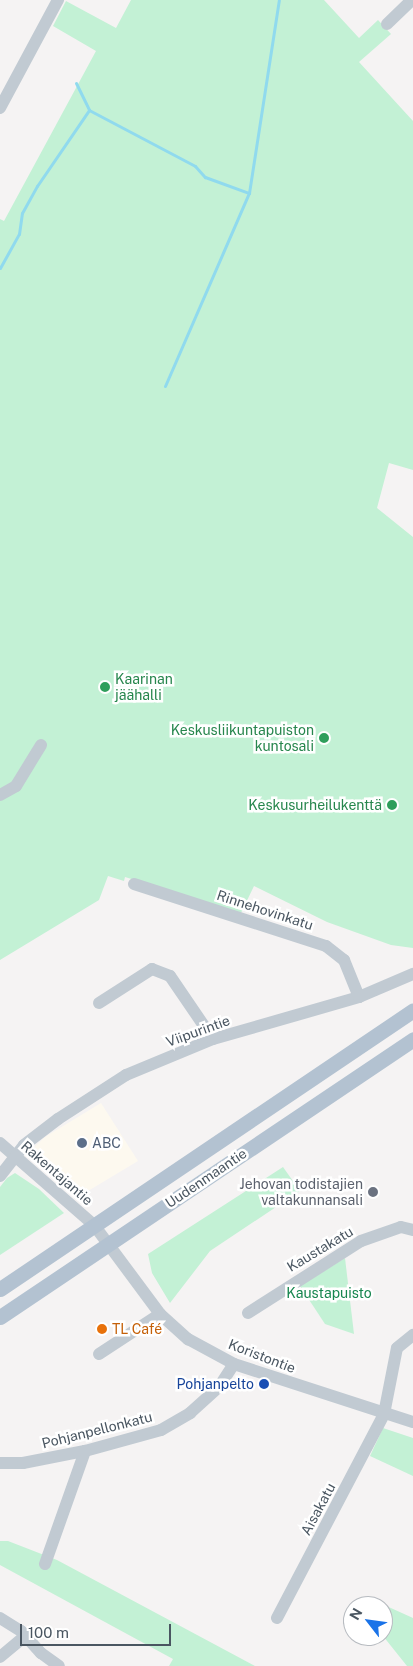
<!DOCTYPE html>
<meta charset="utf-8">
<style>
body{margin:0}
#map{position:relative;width:413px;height:1666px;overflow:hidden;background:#f5f3f3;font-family:"Public Sans",sans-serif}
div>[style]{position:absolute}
.commercial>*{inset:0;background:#fdf9ef}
.green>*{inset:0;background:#c3f1d5}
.stream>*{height:3px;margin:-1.5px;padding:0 1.5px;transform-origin:1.5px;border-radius:1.5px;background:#90daee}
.minor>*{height:12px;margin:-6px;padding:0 6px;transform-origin:6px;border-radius:6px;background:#c1cad2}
.major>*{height:15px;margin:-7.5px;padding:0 7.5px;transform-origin:7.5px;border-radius:7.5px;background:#b3c2d1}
.dots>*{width:14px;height:14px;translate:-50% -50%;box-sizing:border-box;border:2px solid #fff;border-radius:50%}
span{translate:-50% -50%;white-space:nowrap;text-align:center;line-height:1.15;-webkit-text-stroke:5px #fff;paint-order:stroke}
.leisure-label{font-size:14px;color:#27864d}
.left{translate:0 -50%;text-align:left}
.right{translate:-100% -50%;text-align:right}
.street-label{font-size:14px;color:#4a5661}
.service-label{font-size:14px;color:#4e5e75}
.worship-label{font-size:14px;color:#5b616d}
.park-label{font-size:14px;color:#17864f}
.food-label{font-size:14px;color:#c56008}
.transit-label{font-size:14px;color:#164399}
.north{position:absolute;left:343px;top:1596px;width:50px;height:50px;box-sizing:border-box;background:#fff;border:1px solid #b7bbc0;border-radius:50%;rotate:300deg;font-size:14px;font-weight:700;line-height:20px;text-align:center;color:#4a5661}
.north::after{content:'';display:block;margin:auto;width:18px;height:22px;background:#1a73e8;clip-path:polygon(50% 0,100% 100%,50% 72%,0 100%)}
.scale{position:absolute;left:20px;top:1624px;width:151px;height:22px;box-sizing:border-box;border:2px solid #4a5661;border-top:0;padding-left:6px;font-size:15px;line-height:18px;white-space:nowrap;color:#4a5661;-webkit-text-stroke:4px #fff;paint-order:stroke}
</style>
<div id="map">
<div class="commercial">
<div style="clip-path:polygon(101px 1103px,138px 1161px,78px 1197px,26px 1155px,45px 1137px)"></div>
</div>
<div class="green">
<div style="clip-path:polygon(131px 0,324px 0,359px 38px,378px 20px,391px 34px,359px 62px,413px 121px,413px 470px,389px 463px,377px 508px,413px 537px,413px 948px,391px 945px,327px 922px,254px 886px,241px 913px,125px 877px,124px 881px,108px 876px,99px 900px,0 960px,0 219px,4px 221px,96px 51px,53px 26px,66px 1px,116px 28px)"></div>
<div style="clip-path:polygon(283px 1167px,300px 1191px,210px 1251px,170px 1303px,152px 1273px,148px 1254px)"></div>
<div style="clip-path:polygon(15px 1173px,39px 1189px,64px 1213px,0 1255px,0 1187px,7px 1178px)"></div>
<div style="clip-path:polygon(345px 1258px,354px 1334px,325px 1324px,300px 1286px)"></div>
<div style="clip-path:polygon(383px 1428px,413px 1438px,413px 1476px,370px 1456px)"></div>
<div style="clip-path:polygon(0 1541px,8px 1541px,57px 1560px,255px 1666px,169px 1666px,173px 1659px,0 1565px)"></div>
<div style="clip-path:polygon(371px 1599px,413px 1618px,413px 1666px,407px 1666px,383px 1636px,383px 1606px,367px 1606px)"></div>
</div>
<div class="stream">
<div style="left:76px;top:83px;width:30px;rotate:64deg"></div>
<div style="left:89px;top:110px;width:120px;rotate:27.8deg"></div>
<div style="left:195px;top:166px;width:15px;rotate:48deg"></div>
<div style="left:205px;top:177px;width:47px;rotate:20deg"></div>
<div style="left:0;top:268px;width:39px;rotate:-61deg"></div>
<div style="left:19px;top:234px;width:21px;rotate:-82deg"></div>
<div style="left:22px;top:213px;width:31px;rotate:-61deg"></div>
<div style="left:37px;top:186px;width:92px;rotate:-55.6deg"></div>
<div style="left:165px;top:386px;width:210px;rotate:-66.5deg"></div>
<div style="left:249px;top:193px;width:195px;rotate:-81.2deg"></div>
</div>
<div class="minor">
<div style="left:387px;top:24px;width:35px;rotate:-44deg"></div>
<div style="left:0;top:108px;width:123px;rotate:-61.8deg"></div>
<div style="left:0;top:795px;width:18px;rotate:-29deg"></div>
<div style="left:16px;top:786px;width:48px;rotate:-58.6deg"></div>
<div style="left:134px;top:884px;width:202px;rotate:17.9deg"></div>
<div style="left:326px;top:946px;width:23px;rotate:38deg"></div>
<div style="left:344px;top:960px;width:40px;rotate:68deg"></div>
<div style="left:99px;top:1003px;width:63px;rotate:-32.7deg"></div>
<div style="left:152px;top:969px;width:19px;rotate:21deg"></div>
<div style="left:170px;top:976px;width:76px;rotate:55.7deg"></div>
<div style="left:0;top:1143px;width:125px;rotate:41.1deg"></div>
<div style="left:94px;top:1225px;width:111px;rotate:53.4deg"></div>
<div style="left:160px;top:1314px;width:38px;rotate:42deg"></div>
<div style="left:188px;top:1339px;width:52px;rotate:28.5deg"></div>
<div style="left:234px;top:1364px;width:188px;rotate:18deg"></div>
<div style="left:0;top:1176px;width:39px;rotate:-52deg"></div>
<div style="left:24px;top:1145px;width:43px;rotate:-37.4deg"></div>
<div style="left:58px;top:1119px;width:81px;rotate:-32.9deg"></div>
<div style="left:126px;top:1075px;width:94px;rotate:-22.5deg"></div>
<div style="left:213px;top:1039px;width:152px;rotate:-16deg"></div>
<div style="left:359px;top:997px;width:59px;rotate:-23.1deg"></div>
<div style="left:248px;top:1313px;width:134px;rotate:-32.5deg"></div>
<div style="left:361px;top:1241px;width:42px;rotate:-19.3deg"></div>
<div style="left:401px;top:1227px;width:12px;rotate:14deg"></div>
<div style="left:99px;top:1354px;width:73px;rotate:-33.3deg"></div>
<div style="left:0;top:1463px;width:23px"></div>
<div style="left:23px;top:1463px;width:63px;rotate:-11deg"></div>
<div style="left:85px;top:1451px;width:79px;rotate:-15.4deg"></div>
<div style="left:161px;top:1430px;width:34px;rotate:-30deg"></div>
<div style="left:190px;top:1413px;width:39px;rotate:-42deg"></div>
<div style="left:219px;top:1387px;width:27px;rotate:-57deg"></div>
<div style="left:45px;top:1564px;width:120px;rotate:-70.5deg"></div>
<div style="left:0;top:1618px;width:25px;rotate:32deg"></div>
<div style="left:21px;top:1631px;width:30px;rotate:48deg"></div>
<div style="left:41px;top:1653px;width:22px;rotate:36deg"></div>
<div style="left:277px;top:1618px;width:230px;rotate:-62.3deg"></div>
<div style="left:384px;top:1414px;width:67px;rotate:-78.9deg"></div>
<div style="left:397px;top:1348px;width:21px;rotate:-39deg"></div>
<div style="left:0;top:1657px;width:33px;rotate:-40deg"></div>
</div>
<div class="major">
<div style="left:0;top:1289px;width:498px;rotate:-34deg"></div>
<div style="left:0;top:1317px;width:498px;rotate:-33.9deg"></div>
</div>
<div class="dots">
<div style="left:105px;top:687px;background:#2e9e5b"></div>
<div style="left:324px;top:738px;background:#2e9e5b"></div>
<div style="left:392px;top:805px;background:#2e9e5b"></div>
<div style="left:82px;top:1143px;background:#5c6f8a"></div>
<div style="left:373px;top:1192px;background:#6b7280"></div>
<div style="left:102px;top:1329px;background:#e8710a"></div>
<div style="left:264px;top:1384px;background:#1a4fb4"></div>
</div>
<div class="leisure-label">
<span class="left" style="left:115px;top:687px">Kaarinan<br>jäähalli</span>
<span class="right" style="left:314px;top:738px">Keskusliikuntapuiston<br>kuntosali</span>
<span class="right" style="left:382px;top:805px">Keskusurheilukenttä</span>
</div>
<div class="street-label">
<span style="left:265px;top:910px;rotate:18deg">Rinnehovinkatu</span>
<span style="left:198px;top:1031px;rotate:-20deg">Viipurintie</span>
<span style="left:57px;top:1173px;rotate:41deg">Rakentajantie</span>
<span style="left:206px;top:1178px;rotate:-34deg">Uudenmaantie</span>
<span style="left:320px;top:1249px;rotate:-31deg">Kaustakatu</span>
<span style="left:262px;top:1356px;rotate:21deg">Koristontie</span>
<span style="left:97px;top:1430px;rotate:-14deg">Pohjanpellonkatu</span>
<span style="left:318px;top:1509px;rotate:-62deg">Aisakatu</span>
</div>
<div class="service-label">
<span class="left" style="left:92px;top:1143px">ABC</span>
</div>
<div class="worship-label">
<span class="right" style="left:363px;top:1192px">Jehovan todistajien<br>valtakunnansali</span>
</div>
<div class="park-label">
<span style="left:329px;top:1293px">Kaustapuisto</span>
</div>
<div class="food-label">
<span class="left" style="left:112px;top:1329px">TL Café</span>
</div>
<div class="transit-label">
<span class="right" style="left:254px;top:1384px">Pohjanpelto</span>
</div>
<div class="north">N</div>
<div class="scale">100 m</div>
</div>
